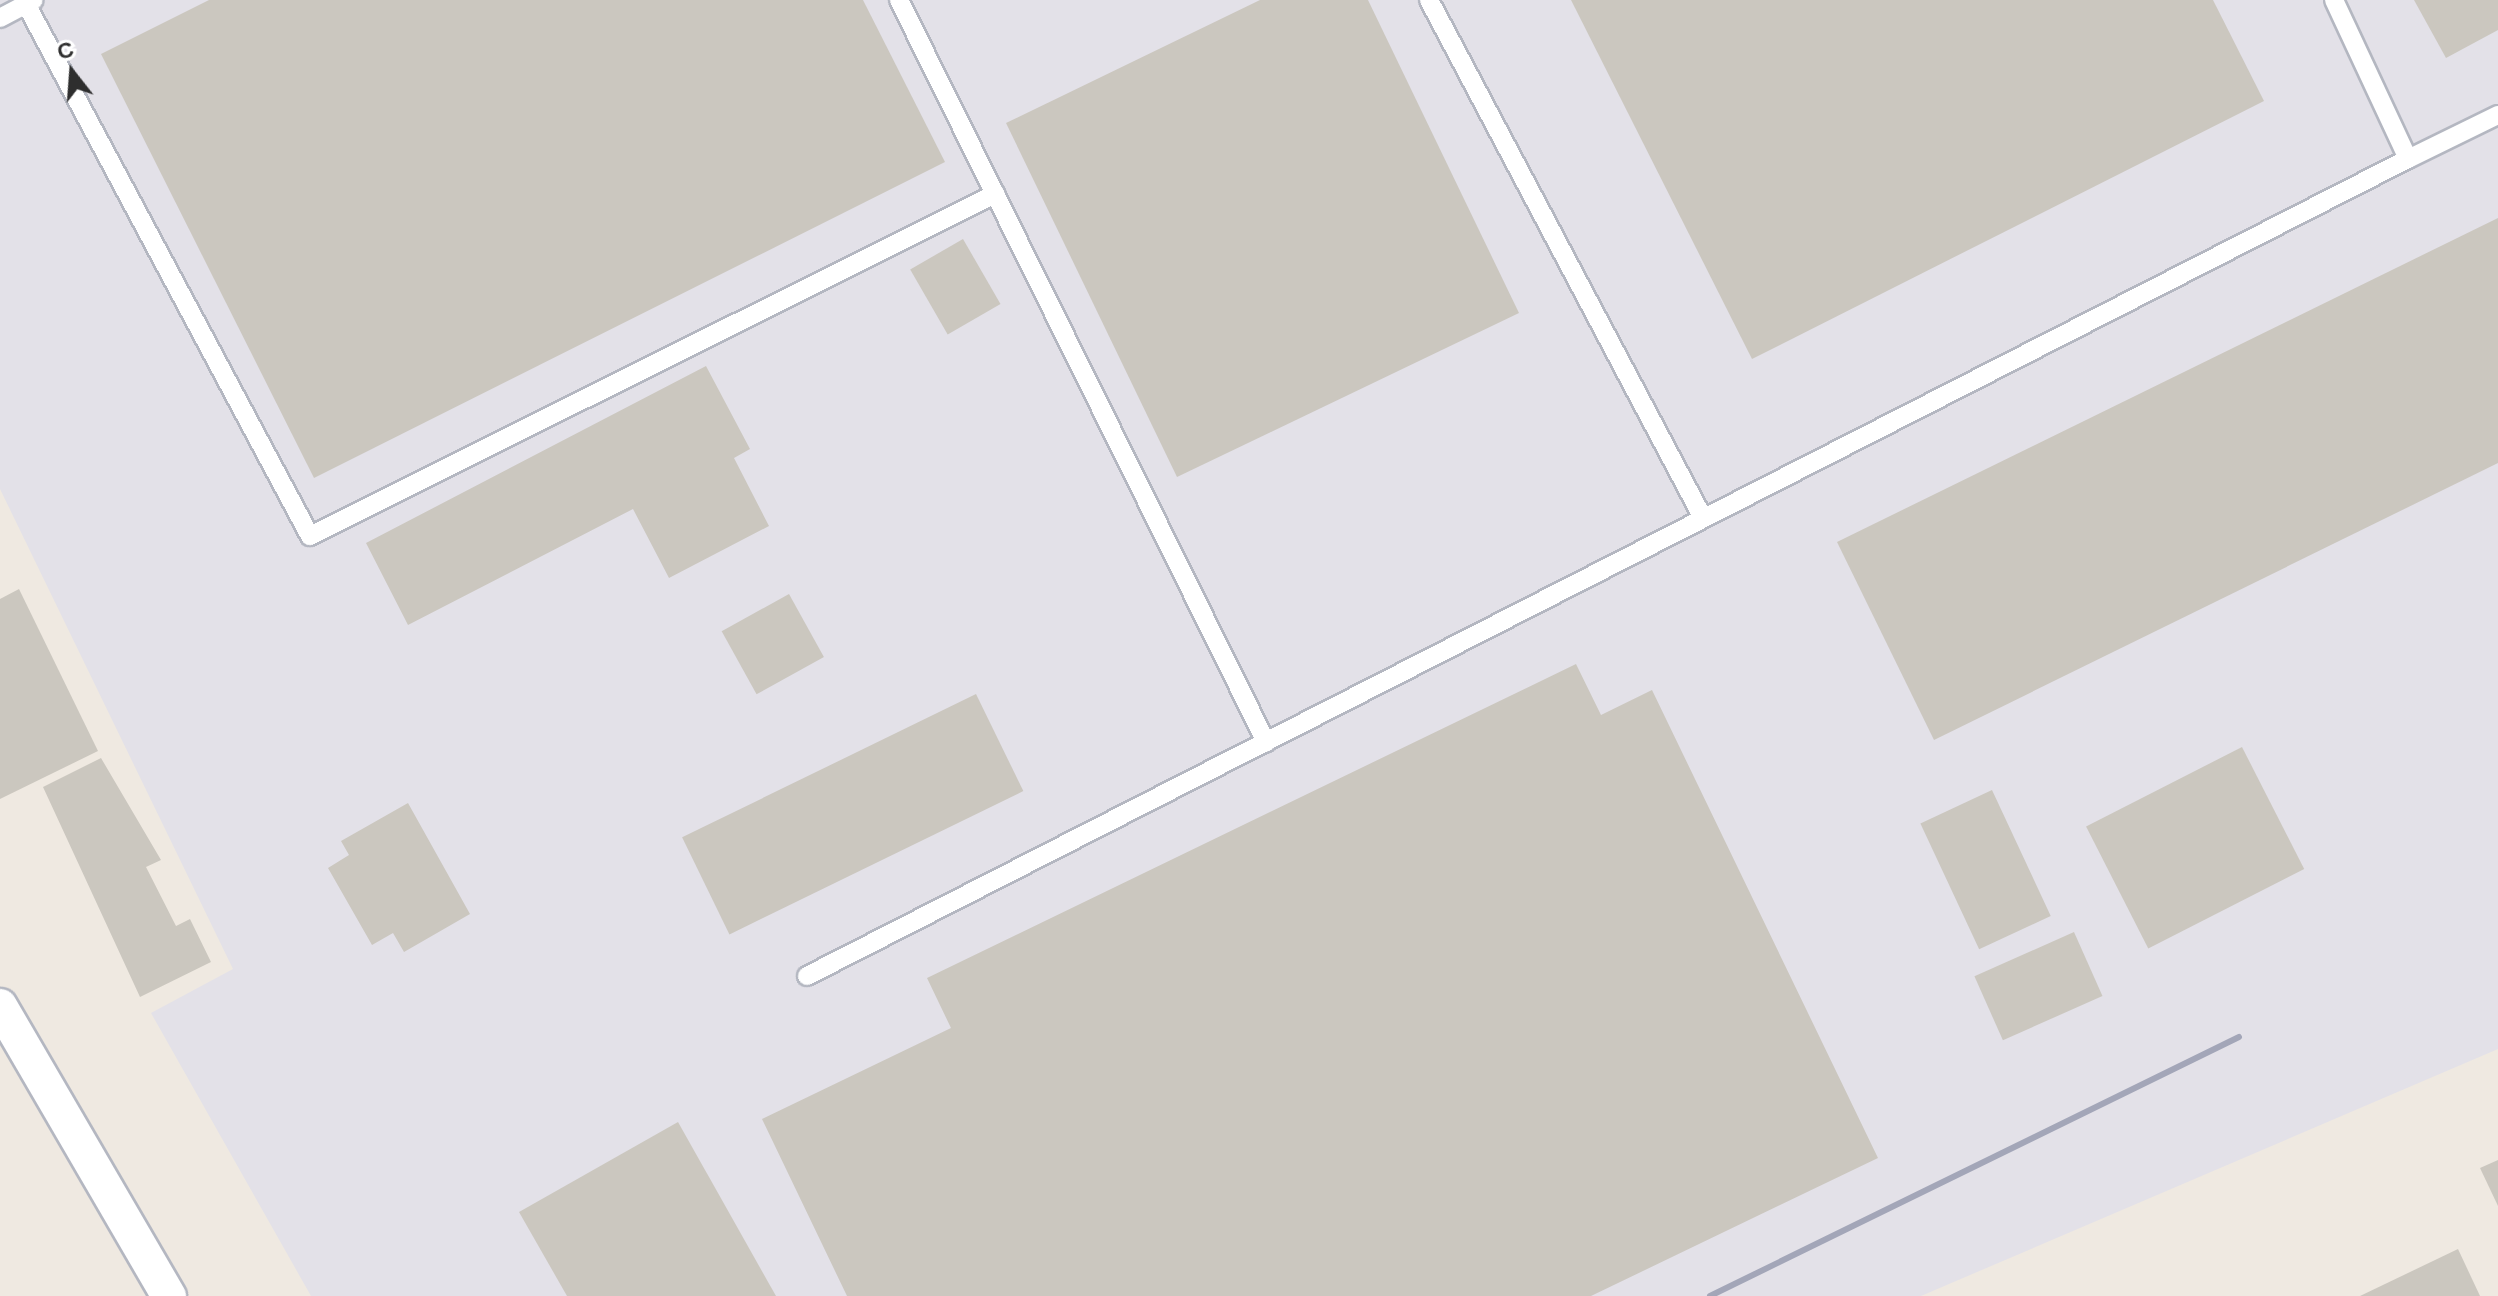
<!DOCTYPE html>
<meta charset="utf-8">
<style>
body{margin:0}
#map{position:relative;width:2498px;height:1296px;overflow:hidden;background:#efe9e1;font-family:Barlow,sans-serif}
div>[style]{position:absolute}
.industrial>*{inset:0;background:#e3e1e8}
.building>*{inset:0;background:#cbc7bf;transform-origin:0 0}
.roads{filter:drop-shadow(2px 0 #b4b7c1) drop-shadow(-2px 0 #b4b7c1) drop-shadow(0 2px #b4b7c1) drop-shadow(0 -2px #b4b7c1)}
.lane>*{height:18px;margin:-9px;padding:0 9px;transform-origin:9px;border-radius:9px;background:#fff}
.street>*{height:34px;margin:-17px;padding:0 17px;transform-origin:17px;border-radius:17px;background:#fff}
.rail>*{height:6px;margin:-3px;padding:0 3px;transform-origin:3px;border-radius:3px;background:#a3a6b8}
span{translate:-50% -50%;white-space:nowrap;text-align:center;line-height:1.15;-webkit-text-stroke:7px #fff;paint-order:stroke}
.north{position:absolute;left:32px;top:32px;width:80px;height:80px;-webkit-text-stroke:6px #fff;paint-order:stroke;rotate:343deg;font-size:22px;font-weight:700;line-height:32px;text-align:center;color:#2e2e2e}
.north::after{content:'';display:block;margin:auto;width:28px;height:36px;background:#2e2e2e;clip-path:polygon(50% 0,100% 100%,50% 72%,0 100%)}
</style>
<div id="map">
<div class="industrial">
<div style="clip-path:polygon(0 0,2498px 0,2498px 1049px,1921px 1296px,311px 1296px,151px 1013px,233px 969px,0 489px)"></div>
</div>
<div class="building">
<div style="clip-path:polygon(209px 0,863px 0,945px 162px,314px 478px,101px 54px)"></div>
<div style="clip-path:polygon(1260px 0,1368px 0,1519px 313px,1177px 477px,1006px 123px)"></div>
<div style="clip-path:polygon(1571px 0,2213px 0,2264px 101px,1752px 359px)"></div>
<div style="clip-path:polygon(2414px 0,2498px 0,2498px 30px,2446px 58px)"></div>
<div style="clip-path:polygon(2498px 218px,2498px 463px,1934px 740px,1837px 542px)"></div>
<div style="left:963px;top:239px;width:75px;height:61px;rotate:60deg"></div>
<div style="clip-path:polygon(706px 366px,750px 449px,734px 458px,769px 526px,669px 578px,633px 509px,408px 625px,366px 543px)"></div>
<div style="clip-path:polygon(19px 589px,98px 751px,0 799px,0 599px)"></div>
<div style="left:789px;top:594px;width:72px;height:77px;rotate:61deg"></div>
<div style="clip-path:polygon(1576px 664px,1601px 715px,1652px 690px,1878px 1158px,1591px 1296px,847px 1296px,762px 1119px,951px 1028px,927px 978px)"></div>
<div style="left:976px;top:694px;width:108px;height:327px;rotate:64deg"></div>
<div style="left:2242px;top:747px;width:137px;height:175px;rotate:63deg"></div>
<div style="clip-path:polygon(101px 758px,161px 860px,146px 867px,176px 926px,190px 919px,211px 962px,140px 997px,43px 787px)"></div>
<div style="left:1992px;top:790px;width:139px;height:79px;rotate:65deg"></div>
<div style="clip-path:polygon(408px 803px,470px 914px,404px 952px,393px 933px,372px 945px,328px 868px,349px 855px,341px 841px)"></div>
<div style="left:2074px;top:932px;width:70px;height:109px;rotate:66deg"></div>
<div style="clip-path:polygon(678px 1122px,776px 1296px,567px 1296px,519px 1212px)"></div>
<div style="clip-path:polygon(2498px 1160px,2498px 1206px,2480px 1168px)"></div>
<div style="clip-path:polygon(2458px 1249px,2480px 1296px,2360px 1296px)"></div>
</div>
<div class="roads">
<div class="lane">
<div style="left:899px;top:0;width:828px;rotate:63.68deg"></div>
<div style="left:1429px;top:0;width:586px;rotate:62.12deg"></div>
<div style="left:2334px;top:0;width:175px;rotate:65deg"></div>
<div style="left:2408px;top:159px;width:100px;rotate:-26.1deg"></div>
<div style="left:26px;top:4px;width:603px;rotate:61.91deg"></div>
<div style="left:310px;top:536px;width:766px;rotate:-26.53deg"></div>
<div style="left:0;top:18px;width:38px;rotate:-28deg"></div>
<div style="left:807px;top:976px;width:1797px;rotate:-27.04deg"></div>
</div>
<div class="street">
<div style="left:0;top:1006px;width:336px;rotate:59.8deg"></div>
</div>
</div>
<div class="rail">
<div style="left:1710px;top:1296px;width:589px;rotate:-26.09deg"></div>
</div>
<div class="north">С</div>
</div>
